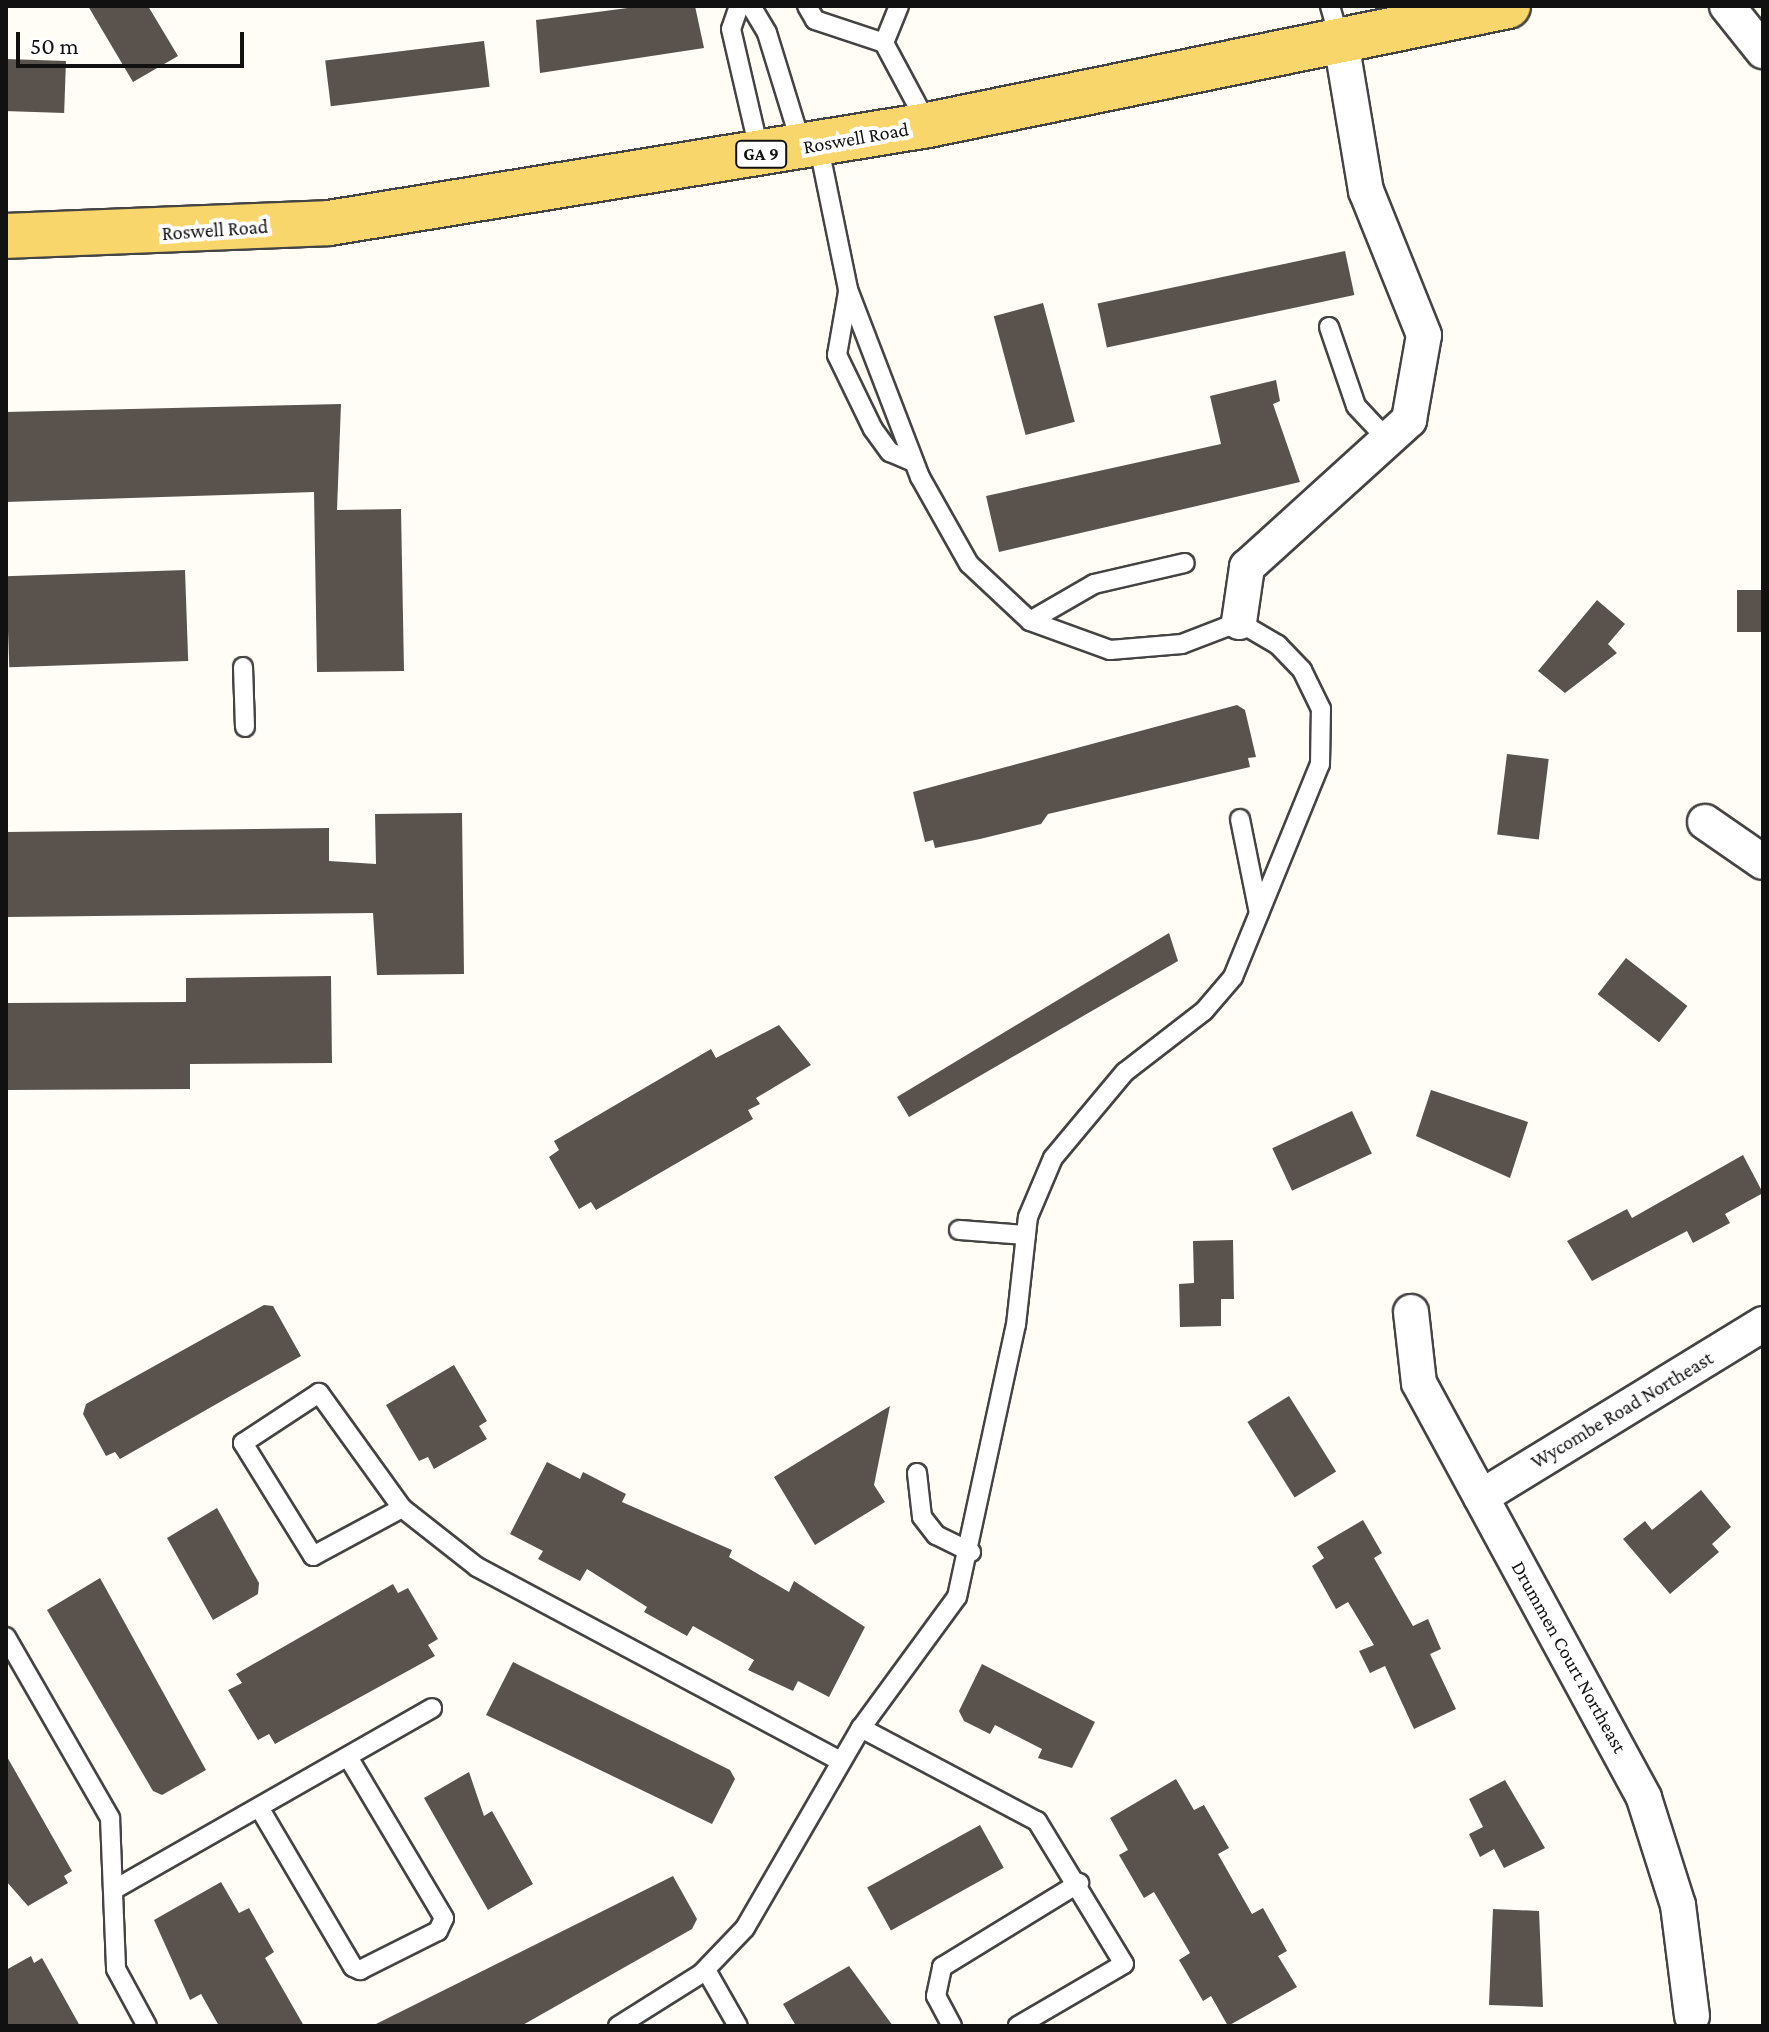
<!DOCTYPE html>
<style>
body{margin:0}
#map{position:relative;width:1769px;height:2032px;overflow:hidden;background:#fffdf5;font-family:"Crimson Pro",serif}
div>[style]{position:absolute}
.building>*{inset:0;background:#5a524d;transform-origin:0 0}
.roads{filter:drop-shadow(2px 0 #444) drop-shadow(-2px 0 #444) drop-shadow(0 2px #444) drop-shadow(0 -2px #444)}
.service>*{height:18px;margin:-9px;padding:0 9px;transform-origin:9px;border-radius:9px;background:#fff}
.minor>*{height:34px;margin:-17px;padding:0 17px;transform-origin:17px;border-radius:17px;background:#fff}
.primary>*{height:44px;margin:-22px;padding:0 22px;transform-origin:22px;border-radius:22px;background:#f9d66b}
span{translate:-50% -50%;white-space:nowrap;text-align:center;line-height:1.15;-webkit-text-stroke:8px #fff;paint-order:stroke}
.shield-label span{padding:2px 6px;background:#fff;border:2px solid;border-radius:6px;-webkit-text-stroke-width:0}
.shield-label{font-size:18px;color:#111;font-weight:700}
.street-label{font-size:20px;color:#111}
.frame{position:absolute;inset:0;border:8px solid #111;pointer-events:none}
.scale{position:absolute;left:16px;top:32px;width:228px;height:36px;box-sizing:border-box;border:4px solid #111;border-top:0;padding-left:10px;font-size:24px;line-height:28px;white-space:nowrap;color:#111;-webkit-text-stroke:6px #fff;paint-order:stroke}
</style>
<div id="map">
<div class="building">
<div style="clip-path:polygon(88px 6px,148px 6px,178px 56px,133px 82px)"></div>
<div style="clip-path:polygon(643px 6px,695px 6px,704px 48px,540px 73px,536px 20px)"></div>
<div style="left:484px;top:41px;width:46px;height:160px;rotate:83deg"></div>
<div style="left:6px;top:59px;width:60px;height:52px;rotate:2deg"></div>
<div style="left:1345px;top:251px;width:45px;height:253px;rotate:78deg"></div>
<div style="left:1043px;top:303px;width:123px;height:51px;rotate:75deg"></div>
<div style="clip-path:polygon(1276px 380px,1280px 401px,1273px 404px,1300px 482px,999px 552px,986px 496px,1221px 444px,1210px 396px)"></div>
<div style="clip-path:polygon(341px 404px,337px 510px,401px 509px,404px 671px,317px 672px,314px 492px,6px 502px,6px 412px)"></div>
<div style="left:185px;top:570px;width:91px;height:179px;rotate:88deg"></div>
<div style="left:1737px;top:590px;width:26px;height:42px"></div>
<div style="clip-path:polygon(1597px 600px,1625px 624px,1608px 644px,1617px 653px,1565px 693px,1538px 671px)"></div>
<div style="clip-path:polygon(1237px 705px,1245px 710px,1256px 757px,1248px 758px,1250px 767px,1048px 814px,1041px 824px,980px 839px,935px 848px,933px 840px,925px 842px,913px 792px)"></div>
<div style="left:1507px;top:754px;width:42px;height:81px;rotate:7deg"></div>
<div style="clip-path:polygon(462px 813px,464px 974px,377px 975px,373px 913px,6px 917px,6px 832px,329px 828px,329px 861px,376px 864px,375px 814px)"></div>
<div style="clip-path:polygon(1169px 933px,1178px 961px,909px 1117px,897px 1097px)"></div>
<div style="left:1626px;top:958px;width:78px;height:46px;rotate:38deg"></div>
<div style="clip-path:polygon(331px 976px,332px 1063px,190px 1064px,190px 1089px,6px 1090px,6px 1003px,186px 1002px,186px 978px)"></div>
<div style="clip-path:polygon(779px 1025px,811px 1065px,756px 1098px,760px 1104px,748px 1110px,753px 1119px,596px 1210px,591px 1202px,579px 1209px,549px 1157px,559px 1150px,554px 1141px,711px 1049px,716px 1058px)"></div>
<div style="clip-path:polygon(1431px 1090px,1528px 1122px,1510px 1178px,1416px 1136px)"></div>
<div style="left:1352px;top:1111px;width:47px;height:88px;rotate:65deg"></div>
<div style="clip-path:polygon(1743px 1155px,1763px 1193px,1725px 1214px,1730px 1223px,1693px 1243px,1687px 1231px,1592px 1281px,1567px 1241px,1627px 1209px,1632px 1218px)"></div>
<div style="clip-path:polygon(1233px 1240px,1234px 1299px,1221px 1299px,1221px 1326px,1180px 1327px,1179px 1284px,1194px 1283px,1193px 1241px)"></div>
<div style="clip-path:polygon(264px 1305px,273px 1306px,301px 1356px,120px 1459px,115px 1452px,106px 1456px,83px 1414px,86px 1404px)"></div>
<div style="clip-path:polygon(454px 1365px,487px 1421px,479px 1426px,487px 1439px,434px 1469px,428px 1457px,419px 1461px,386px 1405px)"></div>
<div style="left:1289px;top:1396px;width:89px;height:49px;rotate:58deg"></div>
<div style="clip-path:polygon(890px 1406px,874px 1485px,885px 1502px,815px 1545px,774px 1477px)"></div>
<div style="clip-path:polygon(547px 1462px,580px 1479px,583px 1472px,626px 1494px,622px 1502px,732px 1550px,729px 1557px,789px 1592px,794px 1581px,865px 1627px,829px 1697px,798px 1681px,793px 1691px,748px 1670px,754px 1660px,693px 1626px,687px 1636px,644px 1612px,647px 1607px,587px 1569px,580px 1581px,538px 1559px,543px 1551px,510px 1534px)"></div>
<div style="clip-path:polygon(1701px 1490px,1731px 1527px,1712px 1544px,1719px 1552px,1670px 1594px,1623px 1539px,1645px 1521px,1652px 1530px)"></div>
<div style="clip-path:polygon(217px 1508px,259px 1583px,258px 1594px,213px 1620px,167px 1538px)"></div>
<div style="clip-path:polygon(1363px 1520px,1382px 1553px,1374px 1558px,1413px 1626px,1428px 1619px,1441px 1649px,1430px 1654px,1456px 1709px,1414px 1729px,1385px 1666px,1370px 1673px,1359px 1651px,1374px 1645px,1348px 1602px,1336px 1609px,1312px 1566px,1324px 1558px,1317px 1547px)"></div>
<div style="clip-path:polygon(100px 1578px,206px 1770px,162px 1795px,153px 1791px,47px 1610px)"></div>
<div style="clip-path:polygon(393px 1584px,398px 1593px,408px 1588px,438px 1639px,428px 1645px,435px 1656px,275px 1744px,269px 1734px,258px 1740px,228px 1690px,242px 1683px,236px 1674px)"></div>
<div style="clip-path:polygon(513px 1662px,730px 1770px,735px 1779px,712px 1824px,486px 1715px)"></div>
<div style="clip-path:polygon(982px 1664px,1095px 1722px,1072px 1768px,1038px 1758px,1042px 1749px,995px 1725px,990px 1734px,964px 1721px,959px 1711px)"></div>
<div style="clip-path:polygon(6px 1755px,72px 1871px,64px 1876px,68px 1883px,28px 1906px,6px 1881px)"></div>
<div style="clip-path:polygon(469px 1772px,484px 1816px,492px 1811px,533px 1884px,488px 1910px,424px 1798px)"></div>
<div style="clip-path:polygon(1176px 1779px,1194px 1810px,1204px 1805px,1229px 1848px,1218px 1854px,1252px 1914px,1263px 1908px,1287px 1951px,1278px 1956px,1297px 1987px,1228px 2026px,1211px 1996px,1203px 2001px,1179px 1960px,1190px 1953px,1154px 1892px,1144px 1898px,1119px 1855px,1128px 1850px,1110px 1818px)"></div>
<div style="clip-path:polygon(1505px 1780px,1545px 1848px,1504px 1868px,1494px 1849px,1480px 1857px,1469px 1834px,1483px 1827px,1469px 1799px)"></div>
<div style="left:980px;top:1825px;width:49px;height:129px;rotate:61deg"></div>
<div style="clip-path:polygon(673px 1876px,697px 1919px,692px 1929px,521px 2026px,372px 2026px)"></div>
<div style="clip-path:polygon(221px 1882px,239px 1913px,249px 1908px,274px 1952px,265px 1958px,304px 2026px,219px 2026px,201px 1994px,190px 2000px,154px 1920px)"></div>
<div style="clip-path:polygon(1493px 1909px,1539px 1911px,1543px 2007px,1489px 2005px)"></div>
<div style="clip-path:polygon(31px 1956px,34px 1963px,42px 1958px,80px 2026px,6px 2026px,6px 1970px)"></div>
<div style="clip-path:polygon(849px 1966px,893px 2026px,796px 2026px,783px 2004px)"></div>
</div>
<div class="roads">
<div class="service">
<div style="left:739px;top:6px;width:24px;rotate:109deg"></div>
<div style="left:731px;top:29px;width:128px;rotate:76.9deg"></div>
<div style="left:751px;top:6px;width:31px;rotate:59deg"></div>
<div style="left:767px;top:33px;width:119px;rotate:72.9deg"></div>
<div style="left:807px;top:6px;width:16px;rotate:60deg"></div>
<div style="left:815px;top:20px;width:73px;rotate:18.4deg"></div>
<div style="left:884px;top:43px;width:93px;rotate:61.8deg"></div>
<div style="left:1330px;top:6px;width:35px;rotate:74deg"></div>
<div style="left:884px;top:43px;width:40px;rotate:-68deg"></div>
<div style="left:848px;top:292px;width:64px;rotate:99.9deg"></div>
<div style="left:837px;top:355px;width:82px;rotate:64.1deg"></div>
<div style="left:873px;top:429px;width:29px;rotate:54deg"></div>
<div style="left:890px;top:452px;width:26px;rotate:23deg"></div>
<div style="left:1329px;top:327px;width:83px;rotate:71.1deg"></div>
<div style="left:1356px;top:406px;width:45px;rotate:46.8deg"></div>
<div style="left:1030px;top:621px;width:74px;rotate:-30deg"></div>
<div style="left:1094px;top:584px;width:93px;rotate:-13deg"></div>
<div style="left:243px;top:667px;width:60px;rotate:88.1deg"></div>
<div style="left:1240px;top:819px;width:96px;rotate:78.6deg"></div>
<div style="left:959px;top:1230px;width:67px;rotate:4.3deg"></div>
<div style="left:917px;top:1473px;width:44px;rotate:83.5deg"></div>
<div style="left:922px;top:1517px;width:23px;rotate:52deg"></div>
<div style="left:936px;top:1535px;width:39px;rotate:26deg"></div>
<div style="left:402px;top:1508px;width:142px;rotate:-125.8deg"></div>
<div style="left:319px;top:1393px;width:91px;rotate:146.7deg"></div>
<div style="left:243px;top:1443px;width:133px;rotate:58.2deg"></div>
<div style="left:313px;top:1556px;width:101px;rotate:-28.3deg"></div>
<div style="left:402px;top:1508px;width:95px;rotate:38.2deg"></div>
<div style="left:477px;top:1567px;width:412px;rotate:28.1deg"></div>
<div style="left:6px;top:1637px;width:209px;rotate:60.1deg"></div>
<div style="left:110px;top:1818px;width:151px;rotate:87.7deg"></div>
<div style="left:116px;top:1969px;width:65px;rotate:61.5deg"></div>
<div style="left:861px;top:1728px;width:199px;rotate:27.9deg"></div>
<div style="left:1037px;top:1821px;width:167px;rotate:58.7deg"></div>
<div style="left:1124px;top:1964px;width:123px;rotate:149.7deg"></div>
<div style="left:260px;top:1809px;width:183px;rotate:59.5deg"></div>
<div style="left:353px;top:1967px;width:8px;rotate:23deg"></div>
<div style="left:360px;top:1970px;width:87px;rotate:-26.6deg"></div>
<div style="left:438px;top:1931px;width:14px;rotate:-65deg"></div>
<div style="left:444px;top:1918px;width:187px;rotate:-120.8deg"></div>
<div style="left:115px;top:1889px;width:365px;rotate:-29.7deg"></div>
<div style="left:706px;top:1970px;width:64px;rotate:60.3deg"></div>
<div style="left:618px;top:2026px;width:99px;rotate:-32.2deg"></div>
<div style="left:702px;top:1973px;width:62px;rotate:-46.3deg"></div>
<div style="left:745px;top:1928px;width:231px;rotate:-59.9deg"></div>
<div style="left:861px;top:1728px;width:162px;rotate:-53.8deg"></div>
<div style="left:957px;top:1597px;width:278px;rotate:-77.8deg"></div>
<div style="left:1016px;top:1325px;width:109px;rotate:-83.7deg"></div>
<div style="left:1028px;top:1217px;width:64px;rotate:-67deg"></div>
<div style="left:1053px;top:1158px;width:112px;rotate:-50.1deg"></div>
<div style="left:1125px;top:1072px;width:100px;rotate:-37.7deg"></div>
<div style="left:1204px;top:1011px;width:45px;rotate:-49.5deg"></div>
<div style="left:1233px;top:977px;width:230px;rotate:-67.8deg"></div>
<div style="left:1320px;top:764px;width:55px;rotate:-89deg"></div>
<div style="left:1321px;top:709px;width:43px;rotate:-116deg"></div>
<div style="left:1302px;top:670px;width:35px;rotate:-134deg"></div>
<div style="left:1278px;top:645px;width:45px;rotate:-149.5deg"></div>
<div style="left:1239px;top:622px;width:61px;rotate:158.9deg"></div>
<div style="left:1182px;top:644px;width:72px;rotate:175.2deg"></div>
<div style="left:1110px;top:650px;width:85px;rotate:-160.1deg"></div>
<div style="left:1030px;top:621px;width:83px;rotate:-136.9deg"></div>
<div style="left:969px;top:564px;width:100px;rotate:-119.4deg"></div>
<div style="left:920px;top:477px;width:201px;rotate:-111deg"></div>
<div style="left:848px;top:289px;width:149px;rotate:-101.6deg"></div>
<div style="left:952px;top:2026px;width:34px;rotate:-118deg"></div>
<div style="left:936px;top:1996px;width:30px;rotate:-78deg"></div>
<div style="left:942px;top:1967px;width:161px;rotate:-31.5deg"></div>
</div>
<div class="minor">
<div style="left:1727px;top:6px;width:58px;rotate:51.3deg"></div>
<div style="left:1239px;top:622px;width:56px;rotate:-81.7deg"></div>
<div style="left:1247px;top:567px;width:219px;rotate:-42.2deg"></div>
<div style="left:1409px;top:420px;width:86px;rotate:-80deg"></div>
<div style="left:1424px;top:335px;width:155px;rotate:-111.9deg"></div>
<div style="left:1366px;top:191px;width:151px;rotate:-99.5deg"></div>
<div style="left:1705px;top:822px;width:70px;rotate:34.6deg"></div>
<div style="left:1411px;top:1312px;width:71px;rotate:83.6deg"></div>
<div style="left:1419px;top:1383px;width:472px;rotate:61.5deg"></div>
<div style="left:1644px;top:1798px;width:112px;rotate:72.4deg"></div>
<div style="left:1678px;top:1905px;width:112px;rotate:82.8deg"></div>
<div style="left:1481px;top:1497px;width:331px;rotate:-31.5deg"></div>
</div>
<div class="primary">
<div style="left:6px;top:236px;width:323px;rotate:-2.3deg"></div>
<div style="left:329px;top:223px;width:607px;rotate:-9.29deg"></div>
<div style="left:928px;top:125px;width:592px;rotate:-11.59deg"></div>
</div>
</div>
<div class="shield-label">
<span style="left:761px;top:154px">GA 9</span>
</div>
<div class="street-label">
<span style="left:856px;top:138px;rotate:-10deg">Roswell Road</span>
<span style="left:215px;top:230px;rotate:-4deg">Roswell Road</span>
<span style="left:1622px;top:1410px;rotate:-31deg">Wycombe Road Northeast</span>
<span style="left:1569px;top:1657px;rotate:61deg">Drummen Court Northeast</span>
</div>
<div class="frame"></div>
<div class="scale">50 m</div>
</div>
